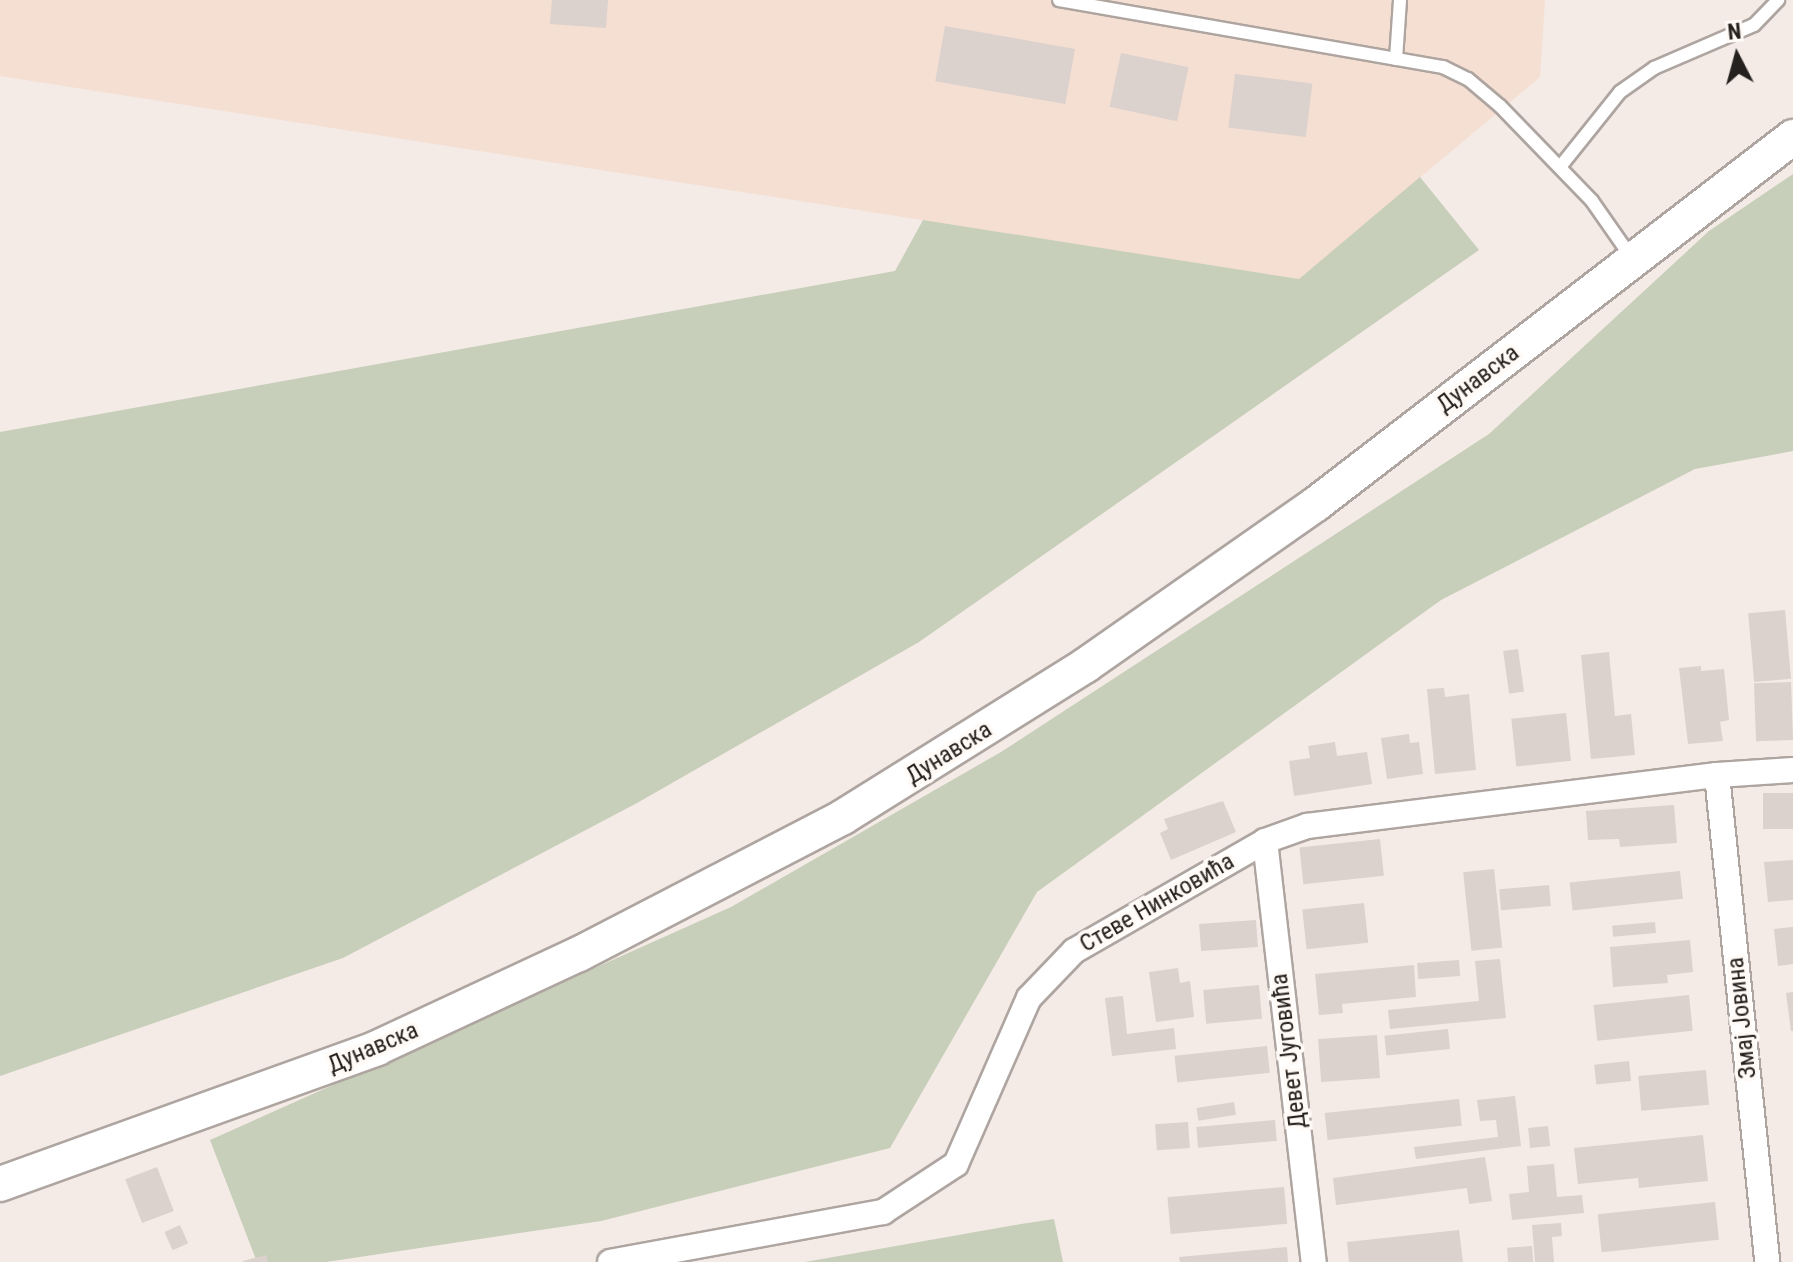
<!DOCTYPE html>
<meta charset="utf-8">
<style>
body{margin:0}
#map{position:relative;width:1793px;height:1262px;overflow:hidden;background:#f4ebe6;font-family:"Roboto Condensed",sans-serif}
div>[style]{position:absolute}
.industrial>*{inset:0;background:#f5ded2}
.green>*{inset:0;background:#c7ceb9}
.building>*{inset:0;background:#dbd1cd;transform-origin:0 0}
.roads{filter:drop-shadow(2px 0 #aea5a0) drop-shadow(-2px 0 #aea5a0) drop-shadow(0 2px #aea5a0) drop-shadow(0 -2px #aea5a0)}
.lane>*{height:12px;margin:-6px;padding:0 6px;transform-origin:6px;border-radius:6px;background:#fff}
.street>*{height:24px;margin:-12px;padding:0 12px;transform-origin:12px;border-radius:12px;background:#fff}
.secondary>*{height:34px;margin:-17px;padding:0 17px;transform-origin:17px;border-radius:17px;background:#fff}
span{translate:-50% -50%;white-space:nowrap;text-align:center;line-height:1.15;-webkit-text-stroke:7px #fffaf6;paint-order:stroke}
.street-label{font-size:24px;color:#24211f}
.north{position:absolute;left:1697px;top:16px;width:80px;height:80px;-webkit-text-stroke:6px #fffaf6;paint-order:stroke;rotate:354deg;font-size:22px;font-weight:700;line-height:32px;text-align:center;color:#24211f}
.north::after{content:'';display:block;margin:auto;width:28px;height:36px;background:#24211f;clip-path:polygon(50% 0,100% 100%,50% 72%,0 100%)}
</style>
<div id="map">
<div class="industrial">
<div style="clip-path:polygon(0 0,1545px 0,1540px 77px,1299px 279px,0 76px)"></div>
</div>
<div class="green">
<div style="clip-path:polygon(1793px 174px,1793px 451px,1695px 469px,1441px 600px,1037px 892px,890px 1148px,601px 1221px,326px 1262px,257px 1262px,210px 1140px,731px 907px,1001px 752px,1489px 434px,1709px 231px)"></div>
<div style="clip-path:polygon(1420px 177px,1479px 250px,919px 642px,637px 803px,343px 958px,0 1076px,0 432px,895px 271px,923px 220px,1299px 279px)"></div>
<div style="clip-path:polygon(1054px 1219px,1063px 1262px,805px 1262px,1021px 1224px)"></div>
</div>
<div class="building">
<div style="clip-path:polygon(552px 0,608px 0,606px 28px,550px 24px)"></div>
<div style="left:945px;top:26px;width:132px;height:56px;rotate:10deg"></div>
<div style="left:1121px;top:53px;width:69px;height:55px;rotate:12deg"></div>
<div style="left:1235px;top:74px;width:78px;height:54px;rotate:7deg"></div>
<div style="left:1785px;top:610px;width:69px;height:37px;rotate:85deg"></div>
<div style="left:1518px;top:649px;width:43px;height:15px;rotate:82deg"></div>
<div style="clip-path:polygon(1609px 652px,1615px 716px,1631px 714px,1635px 755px,1591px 759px,1581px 655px)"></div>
<div style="clip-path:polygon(1701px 666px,1701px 671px,1724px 669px,1729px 720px,1720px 722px,1723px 741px,1688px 744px,1679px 668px)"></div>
<div style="left:1791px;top:682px;width:58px;height:37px;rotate:88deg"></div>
<div style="clip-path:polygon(1444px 688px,1445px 697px,1469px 694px,1476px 770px,1435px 774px,1427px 689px)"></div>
<div style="left:1566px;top:713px;width:48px;height:55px;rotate:84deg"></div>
<div style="clip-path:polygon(1409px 734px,1410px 743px,1419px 742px,1423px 774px,1387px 779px,1381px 738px)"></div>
<div style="clip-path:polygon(1335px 742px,1337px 756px,1367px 752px,1372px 784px,1294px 796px,1289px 761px,1310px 758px,1308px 746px)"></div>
<div style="left:1793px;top:793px;width:36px;height:30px;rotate:90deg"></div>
<div style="clip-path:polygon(1223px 801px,1236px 832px,1171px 860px,1160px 833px,1168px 829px,1164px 819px)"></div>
<div style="clip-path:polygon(1674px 805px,1677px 843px,1620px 847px,1619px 839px,1588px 840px,1586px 811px)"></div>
<div style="left:1380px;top:839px;width:37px;height:81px;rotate:84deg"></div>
<div style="clip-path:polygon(1793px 860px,1793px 900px,1768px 902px,1764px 862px)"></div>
<div style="left:1494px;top:869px;width:79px;height:31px;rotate:84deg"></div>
<div style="left:1680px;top:871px;width:28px;height:111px;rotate:84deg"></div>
<div style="left:1549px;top:885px;width:21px;height:50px;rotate:85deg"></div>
<div style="left:1364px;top:903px;width:40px;height:62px;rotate:84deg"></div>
<div style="left:1256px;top:920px;width:27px;height:57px;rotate:86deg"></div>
<div style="left:1655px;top:922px;width:11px;height:43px;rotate:85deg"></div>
<div style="clip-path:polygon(1793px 927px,1793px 964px,1778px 966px,1774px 929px)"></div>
<div style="clip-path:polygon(1690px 940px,1693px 972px,1667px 975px,1668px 983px,1613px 987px,1610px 947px)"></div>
<div style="clip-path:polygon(1500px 959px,1506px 1018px,1390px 1029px,1388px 1010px,1479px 1001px,1475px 961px)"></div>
<div style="left:1459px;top:960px;width:16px;height:42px;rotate:86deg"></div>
<div style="clip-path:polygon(1414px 965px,1416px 997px,1342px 1004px,1343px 1013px,1319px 1015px,1315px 974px)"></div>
<div style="clip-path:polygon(1178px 968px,1180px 983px,1190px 981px,1194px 1017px,1156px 1022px,1149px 972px)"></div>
<div style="left:1259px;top:985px;width:34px;height:56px;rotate:85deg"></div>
<div style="clip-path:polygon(1793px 992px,1793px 1031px,1791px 1031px,1786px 993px)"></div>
<div style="left:1689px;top:995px;width:36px;height:96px;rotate:84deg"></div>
<div style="clip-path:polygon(1123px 996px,1127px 1034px,1174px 1028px,1176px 1049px,1112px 1056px,1105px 998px)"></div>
<div style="left:1448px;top:1029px;width:20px;height:64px;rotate:84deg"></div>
<div style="left:1377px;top:1035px;width:43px;height:59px;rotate:86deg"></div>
<div style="left:1267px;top:1046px;width:27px;height:93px;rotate:84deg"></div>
<div style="left:1629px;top:1061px;width:20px;height:35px;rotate:84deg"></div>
<div style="left:1706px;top:1070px;width:35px;height:68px;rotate:85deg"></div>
<div style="clip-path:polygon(1515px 1096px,1521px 1146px,1416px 1159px,1414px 1147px,1498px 1137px,1496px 1120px,1480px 1121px,1477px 1100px)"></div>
<div style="left:1459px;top:1099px;width:27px;height:135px;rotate:84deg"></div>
<div style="left:1234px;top:1102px;width:13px;height:38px;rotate:81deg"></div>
<div style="left:1275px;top:1120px;width:21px;height:79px;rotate:85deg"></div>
<div style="left:1188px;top:1122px;width:26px;height:33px;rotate:86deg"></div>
<div style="left:1548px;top:1126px;width:20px;height:20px;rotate:84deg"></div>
<div style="clip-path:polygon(1703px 1135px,1708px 1181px,1639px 1188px,1638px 1178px,1578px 1184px,1574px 1148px)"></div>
<div style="clip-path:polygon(1485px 1157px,1492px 1201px,1469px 1204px,1467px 1188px,1336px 1205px,1333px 1178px)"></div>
<div style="clip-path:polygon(1554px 1164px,1557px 1197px,1582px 1195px,1584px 1213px,1512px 1220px,1509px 1194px,1529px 1192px,1527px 1166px)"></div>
<div style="left:157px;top:1167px;width:47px;height:34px;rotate:69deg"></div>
<div style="left:1284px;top:1187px;width:37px;height:117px;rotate:85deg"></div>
<div style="left:1715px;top:1202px;width:38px;height:118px;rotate:84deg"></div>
<div style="clip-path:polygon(1561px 1223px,1562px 1236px,1552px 1237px,1554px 1262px,1535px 1262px,1532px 1225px)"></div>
<div style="left:180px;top:1225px;width:20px;height:17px;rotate:66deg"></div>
<div style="clip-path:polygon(1459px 1230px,1463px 1262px,1349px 1262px,1347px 1242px)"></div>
<div style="left:1532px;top:1246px;width:16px;height:25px;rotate:86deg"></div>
<div style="clip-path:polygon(1287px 1247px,1288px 1262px,1180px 1262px,1179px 1257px)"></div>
<div style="clip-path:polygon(266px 1255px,268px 1262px,243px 1262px,243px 1261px)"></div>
</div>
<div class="roads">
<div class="lane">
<div style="left:1059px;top:0;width:390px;rotate:9.9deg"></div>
<div style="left:1443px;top:67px;width:28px;rotate:26deg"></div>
<div style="left:1468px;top:79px;width:42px;rotate:40.2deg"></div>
<div style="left:1500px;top:106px;width:132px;rotate:45.9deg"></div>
<div style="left:1592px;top:201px;width:68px;rotate:55.1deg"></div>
<div style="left:1396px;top:59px;width:59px;rotate:-86.1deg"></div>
<div style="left:1560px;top:167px;width:96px;rotate:-51.3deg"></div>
<div style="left:1620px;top:92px;width:42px;rotate:-35.2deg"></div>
<div style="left:1654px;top:68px;width:109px;rotate:-23.3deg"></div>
<div style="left:1754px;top:25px;width:35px;rotate:-46deg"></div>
</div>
<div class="street">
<div style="left:1717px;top:775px;width:490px;rotate:84.1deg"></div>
<div style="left:1265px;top:841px;width:424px;rotate:83.4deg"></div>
<div style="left:610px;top:1262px;width:278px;rotate:-10.4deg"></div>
<div style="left:883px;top:1212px;width:87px;rotate:-33.3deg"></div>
<div style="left:956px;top:1164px;width:181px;rotate:-66.3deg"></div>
<div style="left:1029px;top:998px;width:65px;rotate:-46.2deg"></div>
<div style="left:1074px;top:951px;width:220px;rotate:-29.9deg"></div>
<div style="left:1265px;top:841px;width:45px;rotate:-19.7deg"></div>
<div style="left:1307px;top:826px;width:413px;rotate:-7.1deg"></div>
<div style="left:1717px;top:775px;width:76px;rotate:-3.8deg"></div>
</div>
<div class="secondary">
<div style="left:0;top:1184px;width:401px;rotate:-19.8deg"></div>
<div style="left:377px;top:1048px;width:223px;rotate:-25deg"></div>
<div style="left:579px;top:954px;width:297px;rotate:-27.4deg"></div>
<div style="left:843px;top:817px;width:287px;rotate:-32deg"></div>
<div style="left:1086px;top:665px;width:281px;rotate:-35deg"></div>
<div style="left:1316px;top:504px;width:602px;rotate:-37.57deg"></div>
</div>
</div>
<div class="street-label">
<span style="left:1478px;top:379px;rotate:-37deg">Дунавска</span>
<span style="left:949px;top:753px;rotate:-32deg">Дунавска</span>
<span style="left:1157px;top:903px;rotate:-30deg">Стеве Нинковића</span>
<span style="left:1742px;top:1018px;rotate:-96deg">Змај Јовина</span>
<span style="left:373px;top:1048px;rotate:-23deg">Дунавска</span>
<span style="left:1289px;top:1051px;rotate:-97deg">Девет Југовића</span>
</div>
<div class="north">N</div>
</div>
